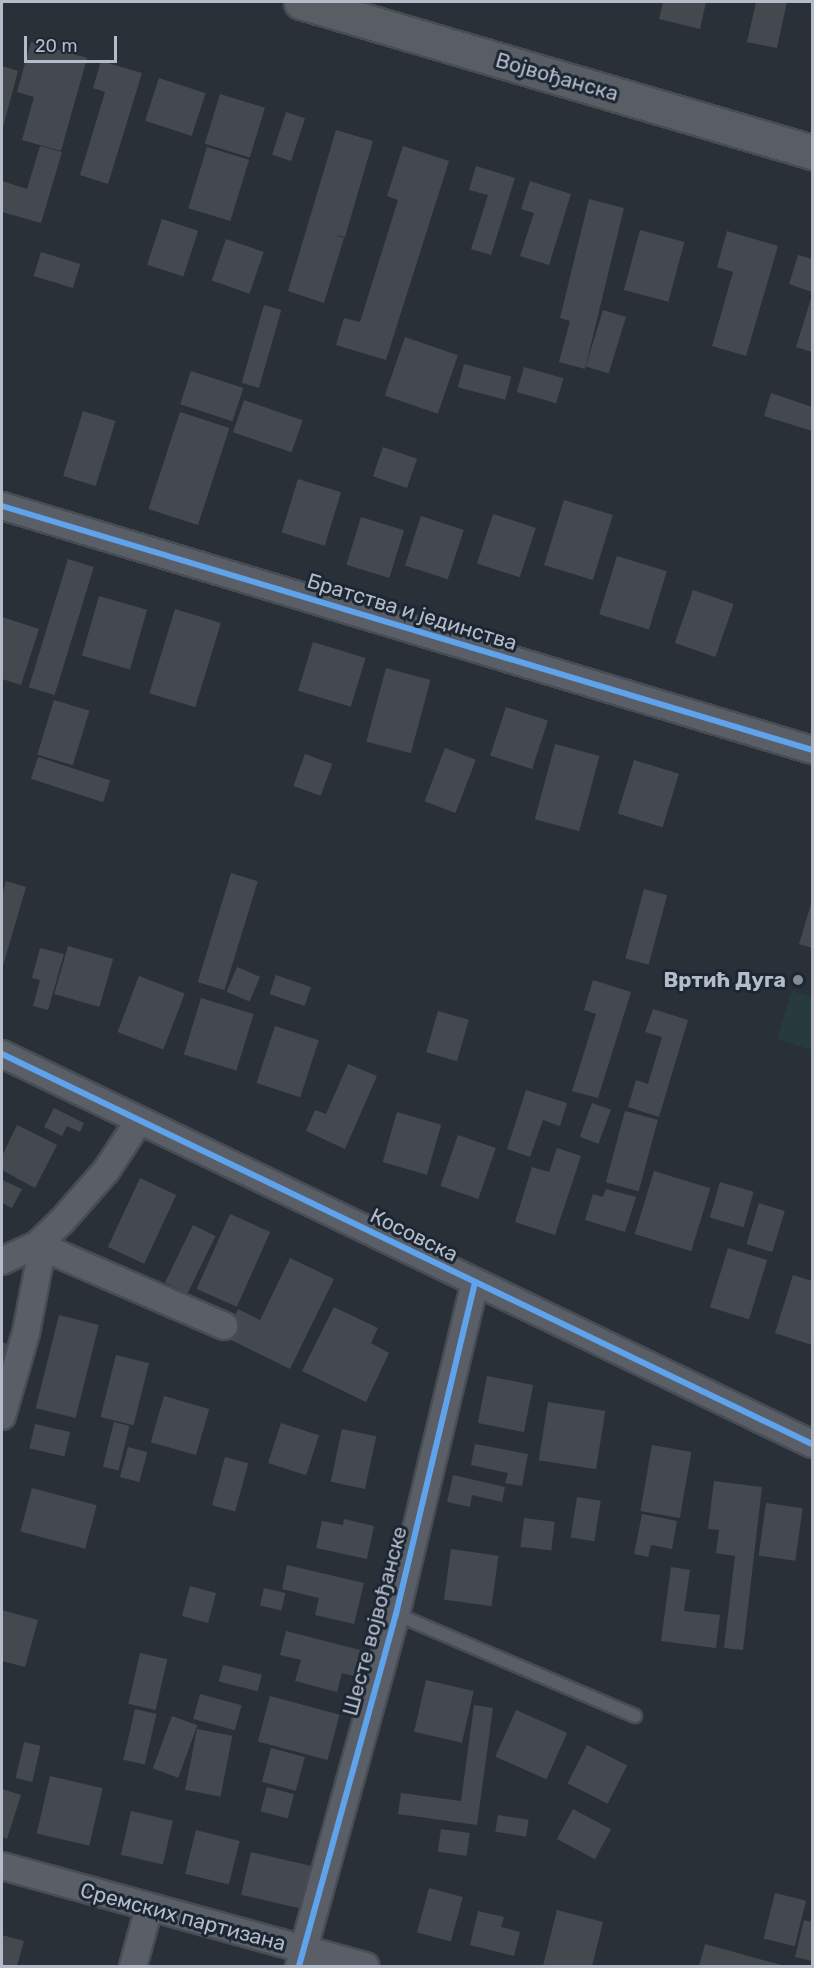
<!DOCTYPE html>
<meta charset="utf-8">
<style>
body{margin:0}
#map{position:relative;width:814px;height:1968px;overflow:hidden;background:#2a3038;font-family:Rubik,sans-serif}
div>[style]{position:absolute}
.green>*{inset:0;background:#273a3e}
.building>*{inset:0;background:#444950;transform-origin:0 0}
.roads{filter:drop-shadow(2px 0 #484c53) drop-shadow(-2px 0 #484c53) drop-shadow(0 2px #484c53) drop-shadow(0 -2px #484c53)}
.service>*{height:12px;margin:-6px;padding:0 6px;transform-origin:6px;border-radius:6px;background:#5a5e66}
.minor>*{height:26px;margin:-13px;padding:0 13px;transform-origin:13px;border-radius:13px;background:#5a5e66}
.secondary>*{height:33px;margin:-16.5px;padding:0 16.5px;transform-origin:16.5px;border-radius:16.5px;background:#595d64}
.cycleway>*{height:6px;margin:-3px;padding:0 3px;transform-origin:3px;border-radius:3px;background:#60a3ed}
.dots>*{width:16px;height:16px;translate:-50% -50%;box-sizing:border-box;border:3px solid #1d2633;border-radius:50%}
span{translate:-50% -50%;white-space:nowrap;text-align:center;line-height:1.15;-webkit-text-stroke:6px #1d2633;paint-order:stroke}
.street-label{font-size:21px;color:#b4bcc9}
.poi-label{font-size:21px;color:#b4bcc9;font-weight:700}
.right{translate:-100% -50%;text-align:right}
.frame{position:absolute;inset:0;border:3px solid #b4bcc9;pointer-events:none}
.scale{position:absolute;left:24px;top:36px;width:93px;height:27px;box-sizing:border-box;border:3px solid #b4bcc9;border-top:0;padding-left:8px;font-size:18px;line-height:21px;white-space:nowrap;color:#b4bcc9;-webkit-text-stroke:4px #1d2633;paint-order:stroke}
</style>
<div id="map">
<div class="green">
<div style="clip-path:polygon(792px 991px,812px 997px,812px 1050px,777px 1039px)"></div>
</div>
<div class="building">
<div style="clip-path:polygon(663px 2px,706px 2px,700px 29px,659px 19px)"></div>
<div style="clip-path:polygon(756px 2px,787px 2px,777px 48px,747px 42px)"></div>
<div style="clip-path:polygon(31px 42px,87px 58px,61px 151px,22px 140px,34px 97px,17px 92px)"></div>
<div style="clip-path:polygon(101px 61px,142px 73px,108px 184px,80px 175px,105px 92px,93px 88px)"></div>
<div style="clip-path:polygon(2px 66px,18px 71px,2px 131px)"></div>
<div style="left:159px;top:78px;width:49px;height:45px;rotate:18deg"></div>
<div style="left:220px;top:94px;width:47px;height:52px;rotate:17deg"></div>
<div style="left:286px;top:112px;width:20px;height:45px;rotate:18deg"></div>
<div style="clip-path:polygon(336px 130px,373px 141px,345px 237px,334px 235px,344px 238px,324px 303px,288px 291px)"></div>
<div style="clip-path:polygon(40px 146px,62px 152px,41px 223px,2px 212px,2px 181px,27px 189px)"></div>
<div style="clip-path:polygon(403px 146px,449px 161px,386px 360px,336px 345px,344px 318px,360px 322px,398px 200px,387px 196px)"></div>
<div style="left:207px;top:147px;width:44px;height:64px;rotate:17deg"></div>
<div style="clip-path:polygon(476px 166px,515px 178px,491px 255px,471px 249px,488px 195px,469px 190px)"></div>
<div style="clip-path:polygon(530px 181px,571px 194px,549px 265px,520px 256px,534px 213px,521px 209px)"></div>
<div style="clip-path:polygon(589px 199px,624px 208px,585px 369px,559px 362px,570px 321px,560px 318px)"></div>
<div style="left:162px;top:219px;width:38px;height:48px;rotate:18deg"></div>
<div style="left:640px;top:230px;width:46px;height:62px;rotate:15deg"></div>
<div style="clip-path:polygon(727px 231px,778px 246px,746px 356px,712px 346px,733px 272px,717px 267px)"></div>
<div style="left:226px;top:239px;width:40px;height:44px;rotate:19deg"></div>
<div style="left:41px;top:252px;width:41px;height:25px;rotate:17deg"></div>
<div style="clip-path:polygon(798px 255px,812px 259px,812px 292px,789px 284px)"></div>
<div style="clip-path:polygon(812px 295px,812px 352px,796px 347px)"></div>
<div style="left:264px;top:305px;width:18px;height:81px;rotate:16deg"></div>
<div style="left:603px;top:310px;width:24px;height:59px;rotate:17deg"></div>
<div style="left:405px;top:337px;width:56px;height:62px;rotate:19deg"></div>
<div style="left:464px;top:364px;width:49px;height:24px;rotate:15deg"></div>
<div style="left:524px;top:367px;width:41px;height:26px;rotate:16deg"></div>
<div style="left:191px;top:371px;width:55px;height:35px;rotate:18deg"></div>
<div style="clip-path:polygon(771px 393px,812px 407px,812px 431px,764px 416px)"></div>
<div style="left:244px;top:400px;width:62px;height:34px;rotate:19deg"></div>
<div style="left:83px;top:411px;width:34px;height:68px;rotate:17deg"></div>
<div style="left:180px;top:412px;width:52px;height:102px;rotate:18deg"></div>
<div style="left:383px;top:447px;width:36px;height:31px;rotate:19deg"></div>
<div style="left:298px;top:479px;width:45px;height:56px;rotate:17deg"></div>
<div style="left:564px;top:500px;width:51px;height:68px;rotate:17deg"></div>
<div style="left:493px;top:514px;width:45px;height:52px;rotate:18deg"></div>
<div style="left:421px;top:516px;width:45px;height:52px;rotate:18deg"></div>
<div style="left:361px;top:517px;width:45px;height:50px;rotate:17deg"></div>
<div style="left:617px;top:556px;width:52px;height:61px;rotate:17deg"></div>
<div style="left:68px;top:559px;width:27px;height:134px;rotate:17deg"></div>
<div style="left:693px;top:590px;width:43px;height:56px;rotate:19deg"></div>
<div style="left:99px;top:596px;width:50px;height:62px;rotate:16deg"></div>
<div style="left:175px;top:609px;width:48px;height:88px;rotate:17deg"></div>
<div style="clip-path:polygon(2px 617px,39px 629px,21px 685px,2px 679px)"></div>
<div style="left:313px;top:642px;width:55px;height:51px;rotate:17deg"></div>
<div style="left:386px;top:668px;width:46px;height:76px;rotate:15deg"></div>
<div style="left:54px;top:700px;width:37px;height:57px;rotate:17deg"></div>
<div style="left:506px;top:707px;width:44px;height:51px;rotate:18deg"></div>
<div style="left:555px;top:744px;width:46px;height:78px;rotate:15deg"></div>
<div style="left:445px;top:748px;width:33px;height:57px;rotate:21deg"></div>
<div style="left:305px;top:754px;width:29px;height:34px;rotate:20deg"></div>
<div style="left:38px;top:757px;width:76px;height:23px;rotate:18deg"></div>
<div style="left:634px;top:760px;width:47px;height:56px;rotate:17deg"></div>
<div style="left:231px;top:873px;width:28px;height:114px;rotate:17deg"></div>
<div style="clip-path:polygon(6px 881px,26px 887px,2px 969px,2px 895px)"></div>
<div style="left:644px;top:889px;width:24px;height:72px;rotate:15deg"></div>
<div style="clip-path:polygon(812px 901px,812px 948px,799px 944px)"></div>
<div style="left:68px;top:946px;width:47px;height:50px;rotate:16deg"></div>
<div style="clip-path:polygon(40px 948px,64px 954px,48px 1010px,33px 1006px,40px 980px,32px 978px)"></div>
<div style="left:237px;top:967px;width:25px;height:27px;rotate:23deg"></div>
<div style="left:276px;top:975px;width:37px;height:20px;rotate:19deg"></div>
<div style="left:139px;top:976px;width:49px;height:60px;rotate:21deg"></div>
<div style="clip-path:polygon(593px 980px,631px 992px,598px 1098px,572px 1091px,596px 1014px,584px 1010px)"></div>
<div style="left:201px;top:998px;width:55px;height:59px;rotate:17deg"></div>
<div style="clip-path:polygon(653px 1009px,688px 1020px,659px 1117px,628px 1107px,636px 1080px,648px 1084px,662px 1037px,645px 1032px)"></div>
<div style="left:438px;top:1011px;width:32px;height:43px;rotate:16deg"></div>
<div style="left:275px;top:1026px;width:46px;height:60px;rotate:18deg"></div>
<div style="clip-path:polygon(348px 1064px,377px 1076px,345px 1149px,306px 1131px,315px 1110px,326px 1114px)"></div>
<div style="clip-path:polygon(526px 1090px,567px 1103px,560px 1126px,543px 1120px,530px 1157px,507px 1149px)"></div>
<div style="left:592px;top:1103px;width:20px;height:36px;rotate:20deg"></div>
<div style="clip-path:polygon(54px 1108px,84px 1123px,80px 1132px,67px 1126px,62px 1136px,44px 1127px)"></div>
<div style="left:625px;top:1111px;width:34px;height:74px;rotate:15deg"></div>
<div style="left:397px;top:1112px;width:46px;height:52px;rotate:16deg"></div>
<div style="clip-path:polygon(17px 1125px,57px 1145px,35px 1188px,2px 1170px,2px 1156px)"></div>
<div style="left:458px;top:1135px;width:40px;height:54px;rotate:19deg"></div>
<div style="clip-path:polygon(557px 1148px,581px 1156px,555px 1235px,515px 1222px,532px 1167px,549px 1172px)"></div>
<div style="left:654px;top:1171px;width:59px;height:66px;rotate:17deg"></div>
<div style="left:140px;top:1178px;width:40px;height:76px;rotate:25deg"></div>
<div style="clip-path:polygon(2px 1180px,22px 1189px,12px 1208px,2px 1203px)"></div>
<div style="left:720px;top:1182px;width:35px;height:37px;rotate:16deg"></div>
<div style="clip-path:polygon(606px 1189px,636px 1197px,625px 1232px,585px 1220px,593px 1194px,603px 1197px)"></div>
<div style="left:759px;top:1203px;width:27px;height:43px;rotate:17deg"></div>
<div style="left:230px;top:1214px;width:44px;height:82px;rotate:24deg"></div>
<div style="left:193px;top:1225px;width:25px;height:64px;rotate:26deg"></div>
<div style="left:728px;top:1248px;width:41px;height:62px;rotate:17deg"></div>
<div style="clip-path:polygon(290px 1258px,334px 1279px,290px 1369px,225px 1337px,238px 1309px,260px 1320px)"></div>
<div style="clip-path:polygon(793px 1275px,812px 1281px,812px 1345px,775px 1333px)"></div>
<div style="clip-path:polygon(334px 1307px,378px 1328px,371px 1343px,389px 1353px,366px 1402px,302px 1371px)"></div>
<div style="left:59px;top:1315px;width:41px;height:96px;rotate:14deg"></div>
<div style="clip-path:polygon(2px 1342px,13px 1346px,2px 1381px)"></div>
<div style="left:116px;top:1355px;width:34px;height:64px;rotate:14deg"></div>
<div style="left:487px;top:1376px;width:47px;height:48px;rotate:11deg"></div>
<div style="left:164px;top:1396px;width:47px;height:48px;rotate:16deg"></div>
<div style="left:548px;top:1402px;width:58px;height:59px;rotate:9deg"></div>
<div style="left:114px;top:1422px;width:16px;height:46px;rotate:14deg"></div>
<div style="left:281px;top:1423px;width:40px;height:42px;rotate:18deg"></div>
<div style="left:35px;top:1424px;width:36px;height:25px;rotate:13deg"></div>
<div style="left:342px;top:1429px;width:35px;height:54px;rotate:12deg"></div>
<div style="clip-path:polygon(475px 1444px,528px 1454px,522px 1486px,505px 1483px,508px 1473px,471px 1465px)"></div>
<div style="left:652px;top:1445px;width:40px;height:67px;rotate:10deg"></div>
<div style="left:128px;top:1447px;width:20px;height:31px;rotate:15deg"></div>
<div style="left:225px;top:1457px;width:24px;height:50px;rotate:15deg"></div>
<div style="clip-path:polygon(453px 1475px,505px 1487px,502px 1502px,472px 1495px,470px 1507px,447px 1502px)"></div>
<div style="clip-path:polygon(714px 1481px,762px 1487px,743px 1650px,724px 1648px,735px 1556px,716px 1553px,719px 1530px,708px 1529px)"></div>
<div style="left:32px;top:1488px;width:67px;height:45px;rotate:15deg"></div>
<div style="left:577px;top:1497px;width:24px;height:41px;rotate:9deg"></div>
<div style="left:766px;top:1503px;width:37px;height:53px;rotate:8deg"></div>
<div style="clip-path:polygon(642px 1514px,677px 1521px,672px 1549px,651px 1545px,648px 1557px,634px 1554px)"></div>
<div style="left:524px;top:1518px;width:31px;height:29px;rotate:7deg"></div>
<div style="clip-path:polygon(344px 1519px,374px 1526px,367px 1559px,316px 1548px,322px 1521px,343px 1525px)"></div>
<div style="left:451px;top:1549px;width:48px;height:51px;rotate:8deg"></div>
<div style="clip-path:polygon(287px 1565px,364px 1583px,354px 1624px,315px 1615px,319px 1598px,282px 1589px)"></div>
<div style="clip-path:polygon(671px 1567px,690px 1570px,684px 1611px,720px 1615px,716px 1648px,661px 1641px)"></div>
<div style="left:190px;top:1586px;width:27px;height:31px;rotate:15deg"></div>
<div style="left:264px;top:1588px;width:22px;height:18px;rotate:13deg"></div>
<div style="clip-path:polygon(2px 1610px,38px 1620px,25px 1667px,2px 1661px)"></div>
<div style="clip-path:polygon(286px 1631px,360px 1650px,354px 1676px,342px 1673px,337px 1692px,295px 1681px,301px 1660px,280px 1655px)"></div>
<div style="left:140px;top:1653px;width:28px;height:52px;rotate:13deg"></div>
<div style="left:223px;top:1665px;width:40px;height:17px;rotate:14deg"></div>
<div style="left:426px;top:1680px;width:49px;height:53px;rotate:13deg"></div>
<div style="left:200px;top:1694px;width:43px;height:26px;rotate:15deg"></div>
<div style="left:270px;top:1696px;width:72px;height:47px;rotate:15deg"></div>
<div style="clip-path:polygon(474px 1705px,493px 1708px,477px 1825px,398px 1814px,401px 1793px,461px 1801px)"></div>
<div style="left:135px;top:1709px;width:22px;height:52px;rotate:13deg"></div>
<div style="left:516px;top:1710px;width:56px;height:51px;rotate:24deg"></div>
<div style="left:172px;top:1716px;width:27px;height:56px;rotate:20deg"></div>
<div style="left:197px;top:1729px;width:36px;height:62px;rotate:11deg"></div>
<div style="left:24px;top:1742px;width:17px;height:37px;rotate:13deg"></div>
<div style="left:587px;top:1745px;width:45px;height:43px;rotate:27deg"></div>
<div style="left:271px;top:1748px;width:35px;height:35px;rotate:15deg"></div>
<div style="left:50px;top:1776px;width:54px;height:59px;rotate:13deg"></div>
<div style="left:267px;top:1787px;width:28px;height:25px;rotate:15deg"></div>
<div style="clip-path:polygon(2px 1789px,21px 1795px,7px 1839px,2px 1837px)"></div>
<div style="left:573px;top:1809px;width:43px;height:34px;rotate:28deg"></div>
<div style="left:131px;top:1811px;width:43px;height:45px;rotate:13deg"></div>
<div style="left:498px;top:1815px;width:31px;height:17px;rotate:9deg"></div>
<div style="left:441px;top:1829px;width:29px;height:23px;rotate:8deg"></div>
<div style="left:196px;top:1830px;width:45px;height:45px;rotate:14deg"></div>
<div style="left:251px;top:1852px;width:62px;height:44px;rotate:13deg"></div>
<div style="left:429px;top:1888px;width:35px;height:46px;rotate:15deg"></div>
<div style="left:775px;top:1893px;width:32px;height:47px;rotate:14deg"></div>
<div style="clip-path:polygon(557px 1910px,603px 1922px,592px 1966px,543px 1966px)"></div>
<div style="clip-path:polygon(478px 1911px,504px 1917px,501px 1927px,520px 1932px,514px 1956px,470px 1945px)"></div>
<div style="clip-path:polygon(804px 1920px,812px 1922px,812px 1961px,795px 1957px)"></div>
<div style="clip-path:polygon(2px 1935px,24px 1941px,17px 1966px,2px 1966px)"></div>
<div style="clip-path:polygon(705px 1944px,785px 1966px,699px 1966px)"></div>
</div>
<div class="roads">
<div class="service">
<div style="left:396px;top:1614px;width:260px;rotate:23.1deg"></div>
</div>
<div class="minor">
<div style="left:2px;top:506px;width:846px;rotate:16.76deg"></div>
<div style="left:2px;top:1054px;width:899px;rotate:25.71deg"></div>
<div style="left:2px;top:1261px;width:38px;rotate:-25deg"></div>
<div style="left:37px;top:1245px;width:35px;rotate:-44deg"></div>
<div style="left:62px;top:1221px;width:67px;rotate:-48.7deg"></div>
<div style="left:106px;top:1171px;width:60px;rotate:-56.6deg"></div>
<div style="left:2px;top:1416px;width:86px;rotate:-73.9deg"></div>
<div style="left:26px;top:1333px;width:69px;rotate:-79.2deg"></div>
<div style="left:39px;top:1265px;width:20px;rotate:-96deg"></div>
<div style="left:37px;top:1245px;width:204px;rotate:23.4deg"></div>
<div style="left:2px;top:1866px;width:377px;rotate:15.4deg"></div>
<div style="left:133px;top:1966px;width:60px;rotate:-74.6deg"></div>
<div style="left:299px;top:1966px;width:365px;rotate:-74.6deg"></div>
<div style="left:396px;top:1614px;width:340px;rotate:-76.6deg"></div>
</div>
<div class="secondary">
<div style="left:301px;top:2px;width:533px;rotate:16.36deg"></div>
</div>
</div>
<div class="cycleway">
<div style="left:2px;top:506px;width:846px;rotate:16.76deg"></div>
<div style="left:2px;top:1054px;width:899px;rotate:25.71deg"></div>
<div style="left:299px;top:1966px;width:365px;rotate:-74.6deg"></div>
<div style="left:396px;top:1614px;width:340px;rotate:-76.6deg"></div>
</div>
<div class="dots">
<div style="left:798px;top:980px;background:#848b96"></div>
</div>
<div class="street-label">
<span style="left:557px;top:77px;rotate:16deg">Војвођанска</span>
<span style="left:412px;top:612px;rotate:17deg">Братства и јединства</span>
<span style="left:414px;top:1235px;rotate:26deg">Косовска</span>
<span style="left:375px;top:1621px;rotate:-75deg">Шесте војвођанске</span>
<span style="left:183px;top:1917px;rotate:15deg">Сремских партизана</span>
</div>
<div class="poi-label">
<span class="right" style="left:786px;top:980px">Вртић Дуга</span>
</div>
<div class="frame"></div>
<div class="scale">20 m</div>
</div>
